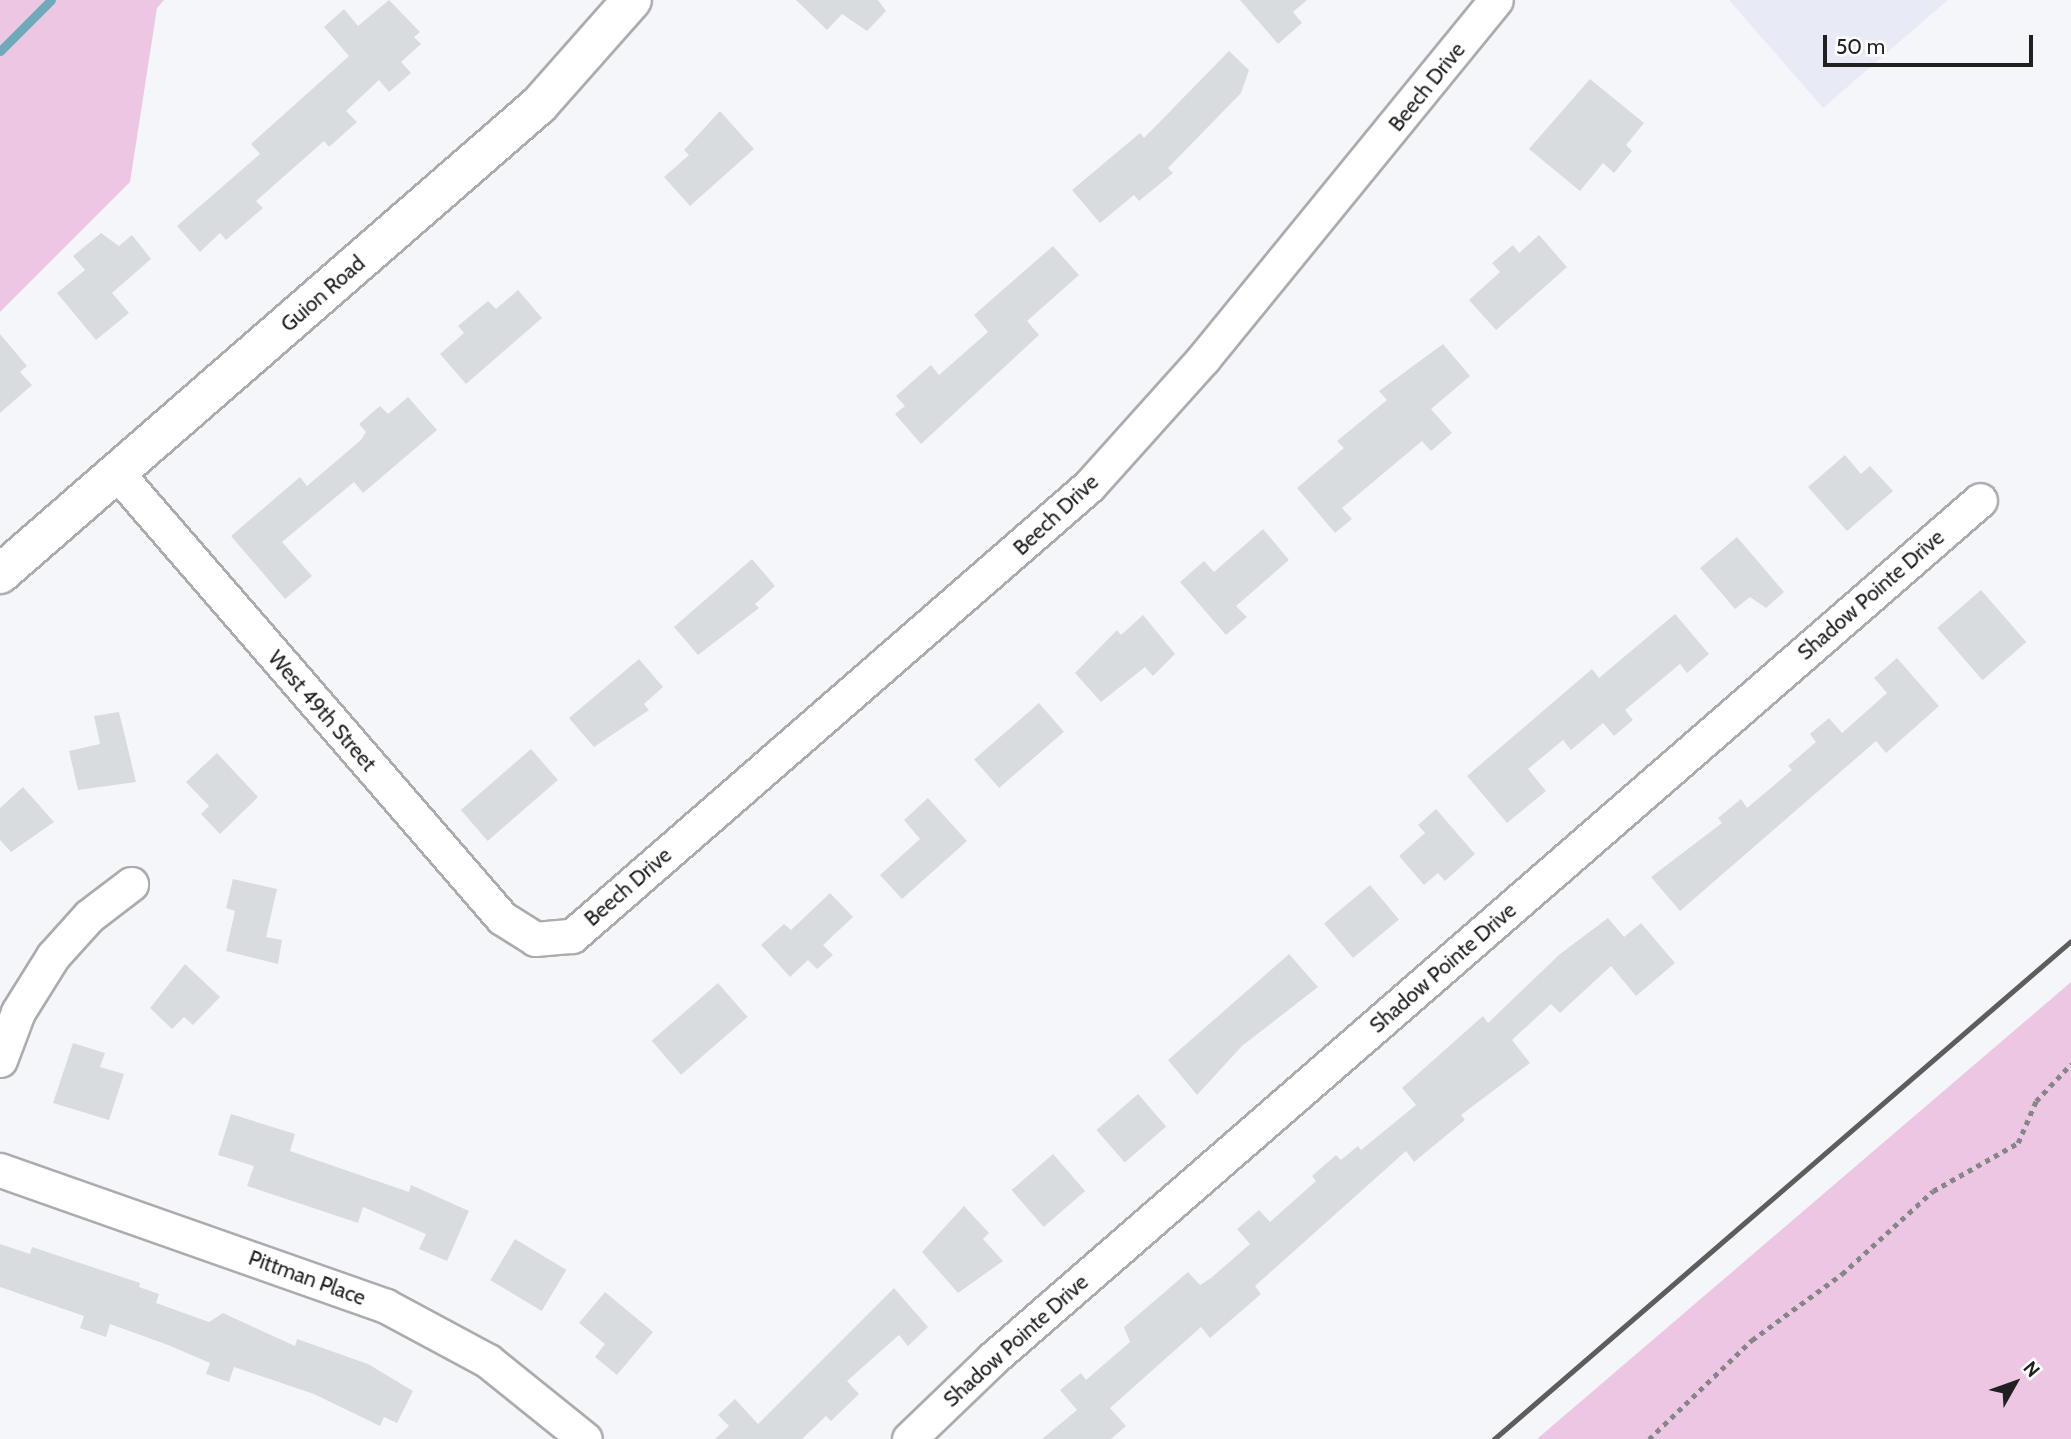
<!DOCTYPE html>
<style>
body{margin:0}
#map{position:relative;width:2071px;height:1439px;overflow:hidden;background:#f5f6f9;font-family:Cabin,sans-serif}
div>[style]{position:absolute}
.built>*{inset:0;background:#e8ebf5}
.green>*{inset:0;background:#ecc6e2}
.stream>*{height:9px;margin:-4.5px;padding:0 4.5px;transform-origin:4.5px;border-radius:4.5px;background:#6eaabc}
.building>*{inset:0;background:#d9dcde;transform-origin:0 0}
.path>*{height:4.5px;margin-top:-2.25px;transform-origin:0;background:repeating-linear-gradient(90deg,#858687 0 5px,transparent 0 10px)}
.roads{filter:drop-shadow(2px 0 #abacaf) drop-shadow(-2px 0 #abacaf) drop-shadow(0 2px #abacaf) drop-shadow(0 -2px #abacaf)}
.minor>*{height:33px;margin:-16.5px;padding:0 16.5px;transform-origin:16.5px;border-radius:16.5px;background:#fff}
.tertiary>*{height:38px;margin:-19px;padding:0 19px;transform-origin:19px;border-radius:19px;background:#fff}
.rail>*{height:5px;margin:-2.5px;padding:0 2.5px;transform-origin:2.5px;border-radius:2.5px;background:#5d5d5e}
span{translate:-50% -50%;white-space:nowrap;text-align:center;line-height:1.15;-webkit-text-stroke:7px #fff;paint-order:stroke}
.street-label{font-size:21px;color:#202021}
.north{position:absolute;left:1980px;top:1348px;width:70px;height:70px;-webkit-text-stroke:5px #fff;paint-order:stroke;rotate:50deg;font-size:19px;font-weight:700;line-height:28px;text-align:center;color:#202021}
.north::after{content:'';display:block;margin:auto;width:24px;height:32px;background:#202021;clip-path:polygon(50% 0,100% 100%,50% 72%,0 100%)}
.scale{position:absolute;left:1823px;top:35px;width:210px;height:32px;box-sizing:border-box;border:4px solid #202021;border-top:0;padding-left:9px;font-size:21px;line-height:24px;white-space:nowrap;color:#202021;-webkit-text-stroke:5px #fff;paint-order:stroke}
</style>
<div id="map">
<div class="built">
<div style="clip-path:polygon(1729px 0,1948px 0,1823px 108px)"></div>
</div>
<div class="green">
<div style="clip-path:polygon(0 0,164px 0,157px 8px,130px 182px,0 312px)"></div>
<div style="clip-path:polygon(2071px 982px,2071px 1439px,1537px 1439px)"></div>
</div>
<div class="stream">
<div style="left:0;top:51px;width:72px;rotate:-45deg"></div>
</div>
<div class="building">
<div style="clip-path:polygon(389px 0,420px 32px,414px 37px,421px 44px,401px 62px,411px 73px,389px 92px,379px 80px,346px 111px,357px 122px,329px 147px,324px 141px,256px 201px,263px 208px,226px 240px,220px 233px,200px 252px,177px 226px,260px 154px,251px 144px,349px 56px,324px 27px,344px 9px,358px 26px)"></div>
<div style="clip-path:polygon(796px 0,878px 0,886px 11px,867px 31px,842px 14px,827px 30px)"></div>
<div style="clip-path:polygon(1240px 0,1307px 0,1293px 12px,1302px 23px,1278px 44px)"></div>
<div style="clip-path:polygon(1229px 51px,1249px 70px,1241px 93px,1168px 168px,1173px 173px,1139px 201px,1134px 195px,1100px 223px,1072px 190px,1140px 133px,1144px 138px)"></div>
<div style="clip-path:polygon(1590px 79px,1644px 123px,1626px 145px,1632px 151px,1614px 173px,1603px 163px,1580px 191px,1529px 149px)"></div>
<div style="clip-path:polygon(720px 111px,754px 149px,690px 206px,664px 177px,689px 155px,684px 150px)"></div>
<div style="clip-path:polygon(101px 233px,119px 246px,132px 235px,151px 259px,112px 293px,129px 313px,96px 340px,57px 293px,85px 270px,73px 256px)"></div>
<div style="clip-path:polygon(1539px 235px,1567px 267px,1496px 330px,1469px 300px,1500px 272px,1492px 263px,1513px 245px,1519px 253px)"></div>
<div style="clip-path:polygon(1053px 246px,1079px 275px,1027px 321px,1039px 335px,921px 444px,895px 414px,905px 406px,896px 396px,931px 365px,939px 375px,988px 332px,974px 315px)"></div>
<div style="clip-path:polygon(518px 290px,542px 318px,466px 384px,440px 354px,464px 333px,458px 326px,488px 301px,496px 309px)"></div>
<div style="clip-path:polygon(0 334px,27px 366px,20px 372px,32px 385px,0 413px)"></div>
<div style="clip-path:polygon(1443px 344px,1470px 376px,1431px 409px,1452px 433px,1431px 451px,1422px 441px,1342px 508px,1352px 519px,1335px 533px,1297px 488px,1344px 448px,1337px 441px,1387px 400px,1379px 391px)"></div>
<div style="clip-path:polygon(408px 397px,437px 430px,363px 493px,354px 482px,282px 542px,312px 576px,285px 599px,231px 536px,300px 477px,307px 486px,361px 440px,366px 432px,359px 424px,380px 406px,388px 414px)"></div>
<div style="clip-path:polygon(1845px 455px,1861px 474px,1870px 466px,1893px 491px,1847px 531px,1808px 487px)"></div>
<div style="clip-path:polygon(1263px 529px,1289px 560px,1236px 606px,1247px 617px,1226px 635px,1180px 582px,1204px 561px,1214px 572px)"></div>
<div style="clip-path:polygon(1737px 537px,1784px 592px,1766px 608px,1750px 597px,1735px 609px,1700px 568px)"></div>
<div style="clip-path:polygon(752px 559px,775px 586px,755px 604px,759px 608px,698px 655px,674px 627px)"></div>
<div style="left:1981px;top:590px;width:69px;height:58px;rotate:49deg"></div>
<div style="clip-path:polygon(1675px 614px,1709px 654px,1687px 673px,1680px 664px,1625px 710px,1633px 720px,1614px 736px,1603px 723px,1571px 750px,1563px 740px,1528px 769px,1546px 791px,1507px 823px,1467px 776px,1592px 669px,1599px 678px)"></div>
<div style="clip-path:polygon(1143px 615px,1175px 654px,1153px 676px,1145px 667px,1101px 702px,1075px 673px,1117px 630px,1121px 635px)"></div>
<div style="clip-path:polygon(1897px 658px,1939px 706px,1886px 753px,1876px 741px,1680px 911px,1651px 877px,1722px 823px,1718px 818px,1741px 799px,1747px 808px,1792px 770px,1788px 766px,1816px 742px,1810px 734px,1829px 718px,1842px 733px,1887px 693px,1874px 678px)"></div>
<div style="clip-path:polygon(639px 659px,663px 687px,644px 704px,649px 710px,594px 747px,569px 718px)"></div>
<div style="left:1039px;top:703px;width:38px;height:86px;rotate:49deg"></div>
<div style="clip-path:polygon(119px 712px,136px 782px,78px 790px,69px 751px,100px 744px,94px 716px)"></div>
<div style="left:531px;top:749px;width:41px;height:93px;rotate:49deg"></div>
<div style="clip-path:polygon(217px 753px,258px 797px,220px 834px,201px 814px,209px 806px,186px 782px)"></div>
<div style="clip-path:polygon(23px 787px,54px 822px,11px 852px,0 840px,0 808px)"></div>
<div style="clip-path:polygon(928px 798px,967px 841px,902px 899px,880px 875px,920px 839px,904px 820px)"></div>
<div style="clip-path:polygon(1436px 809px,1475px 854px,1445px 881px,1438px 873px,1424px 885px,1399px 856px,1425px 833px,1418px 825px)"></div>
<div style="clip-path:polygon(233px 879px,277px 889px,266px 937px,282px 940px,278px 964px,226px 951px,235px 911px,226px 908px)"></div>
<div style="left:1370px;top:885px;width:45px;height:60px;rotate:50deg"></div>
<div style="clip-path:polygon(830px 893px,853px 917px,823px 945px,833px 955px,817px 969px,808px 960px,790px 977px,761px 945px,784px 924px,791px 930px)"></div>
<div style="clip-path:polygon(1608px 918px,1624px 937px,1641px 923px,1675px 963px,1636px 996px,1611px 966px,1560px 1013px,1551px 1004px,1512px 1040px,1530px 1063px,1461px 1115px,1465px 1120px,1414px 1162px,1406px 1151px,1255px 1286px,1261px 1294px,1210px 1338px,1201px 1327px,1110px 1408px,1126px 1426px,1111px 1439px,1042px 1439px,1077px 1410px,1060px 1390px,1081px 1373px,1086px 1380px,1130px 1342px,1124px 1327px,1188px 1272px,1200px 1285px,1211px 1278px,1250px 1244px,1237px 1229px,1259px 1210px,1270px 1222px,1316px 1181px,1312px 1176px,1336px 1155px,1341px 1160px,1358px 1146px,1361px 1150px,1416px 1105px,1402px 1088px,1483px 1016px,1488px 1023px,1560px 954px)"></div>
<div style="clip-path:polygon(1289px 954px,1318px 987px,1242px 1046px,1197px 1095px,1168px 1060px)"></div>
<div style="clip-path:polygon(185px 964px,220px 997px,193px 1025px,184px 1017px,172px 1029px,150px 1008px)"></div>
<div style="left:718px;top:983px;width:45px;height:88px;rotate:49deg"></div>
<div style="clip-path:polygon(73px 1043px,105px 1053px,100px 1067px,124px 1074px,109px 1120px,53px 1103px)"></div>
<div style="left:1138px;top:1094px;width:43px;height:55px;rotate:49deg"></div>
<div style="clip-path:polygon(231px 1114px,295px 1134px,290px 1151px,409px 1192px,411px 1185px,469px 1211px,447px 1261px,419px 1249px,426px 1234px,363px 1207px,358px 1223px,247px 1186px,254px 1166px,218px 1155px)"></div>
<div style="left:1053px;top:1154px;width:49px;height:55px;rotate:49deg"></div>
<div style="clip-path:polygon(964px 1206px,989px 1233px,983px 1239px,1003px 1261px,958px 1293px,922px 1252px)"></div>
<div style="left:515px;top:1239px;width:60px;height:48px;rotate:31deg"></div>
<div style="clip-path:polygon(0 1244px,30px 1254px,32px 1247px,140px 1283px,139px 1287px,159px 1294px,156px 1303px,209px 1322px,223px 1313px,295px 1346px,297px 1339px,368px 1364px,413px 1391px,397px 1423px,384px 1417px,380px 1426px,314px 1394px,234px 1367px,229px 1382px,206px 1374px,210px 1363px,168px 1345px,110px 1324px,106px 1337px,80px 1328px,84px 1316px,0 1287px)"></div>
<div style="clip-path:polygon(894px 1288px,928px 1327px,908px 1346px,899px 1335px,847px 1381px,859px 1394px,831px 1421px,826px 1416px,802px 1439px,715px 1439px,729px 1426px,718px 1415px,735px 1399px,758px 1424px)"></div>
<div style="clip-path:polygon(605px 1292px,653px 1332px,617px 1375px,595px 1357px,605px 1344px,579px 1323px)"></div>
</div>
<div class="path">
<div style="left:1649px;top:1439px;width:143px;rotate:-43.9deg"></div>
<div style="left:1752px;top:1340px;width:112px;rotate:-36.3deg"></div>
<div style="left:1842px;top:1274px;width:123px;rotate:-42.4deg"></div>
<div style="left:1933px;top:1191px;width:98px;rotate:-29.5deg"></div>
<div style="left:2018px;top:1143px;width:46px;rotate:-66.8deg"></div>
<div style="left:2036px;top:1101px;width:51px;rotate:-46.6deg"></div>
</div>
<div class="roads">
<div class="minor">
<div style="left:117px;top:473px;width:588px;rotate:49.13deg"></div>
<div style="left:502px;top:918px;width:39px;rotate:32deg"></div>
<div style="left:535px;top:939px;width:37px;rotate:-5deg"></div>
<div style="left:572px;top:936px;width:685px;rotate:-41.04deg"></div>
<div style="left:1089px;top:486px;width:171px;rotate:-48.1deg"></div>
<div style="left:1203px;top:359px;width:463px;rotate:-50.8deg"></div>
<div style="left:0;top:1060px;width:51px;rotate:-69.4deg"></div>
<div style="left:18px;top:1012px;width:66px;rotate:-58deg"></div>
<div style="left:53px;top:956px;width:54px;rotate:-48deg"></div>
<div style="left:89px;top:916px;width:53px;rotate:-37.3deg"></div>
<div style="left:0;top:1170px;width:409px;rotate:19.4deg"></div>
<div style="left:386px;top:1306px;width:116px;rotate:28.3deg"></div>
<div style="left:488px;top:1361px;width:124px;rotate:38.8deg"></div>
<div style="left:909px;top:1439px;width:115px;rotate:-43.9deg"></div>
<div style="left:992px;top:1359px;width:1309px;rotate:-41deg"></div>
</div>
<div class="tertiary">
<div style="left:0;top:574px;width:714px;rotate:-41.03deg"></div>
<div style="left:539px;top:105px;width:140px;rotate:-48.5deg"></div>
</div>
</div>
<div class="rail">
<div style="left:1494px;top:1439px;width:762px;rotate:-40.8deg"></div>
</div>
<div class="street-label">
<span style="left:1427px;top:87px;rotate:-51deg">Beech Drive</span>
<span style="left:323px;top:294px;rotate:-41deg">Guion Road</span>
<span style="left:1056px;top:515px;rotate:-43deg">Beech Drive</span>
<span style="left:1871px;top:595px;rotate:-41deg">Shadow Pointe Drive</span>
<span style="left:322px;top:711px;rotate:49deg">West 49th Street</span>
<span style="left:628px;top:887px;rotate:-41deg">Beech Drive</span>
<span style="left:1443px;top:968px;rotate:-41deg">Shadow Pointe Drive</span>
<span style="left:307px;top:1278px;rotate:20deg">Pittman Place</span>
<span style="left:1016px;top:1341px;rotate:-42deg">Shadow Pointe Drive</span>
</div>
<div class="north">N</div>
<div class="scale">50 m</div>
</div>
